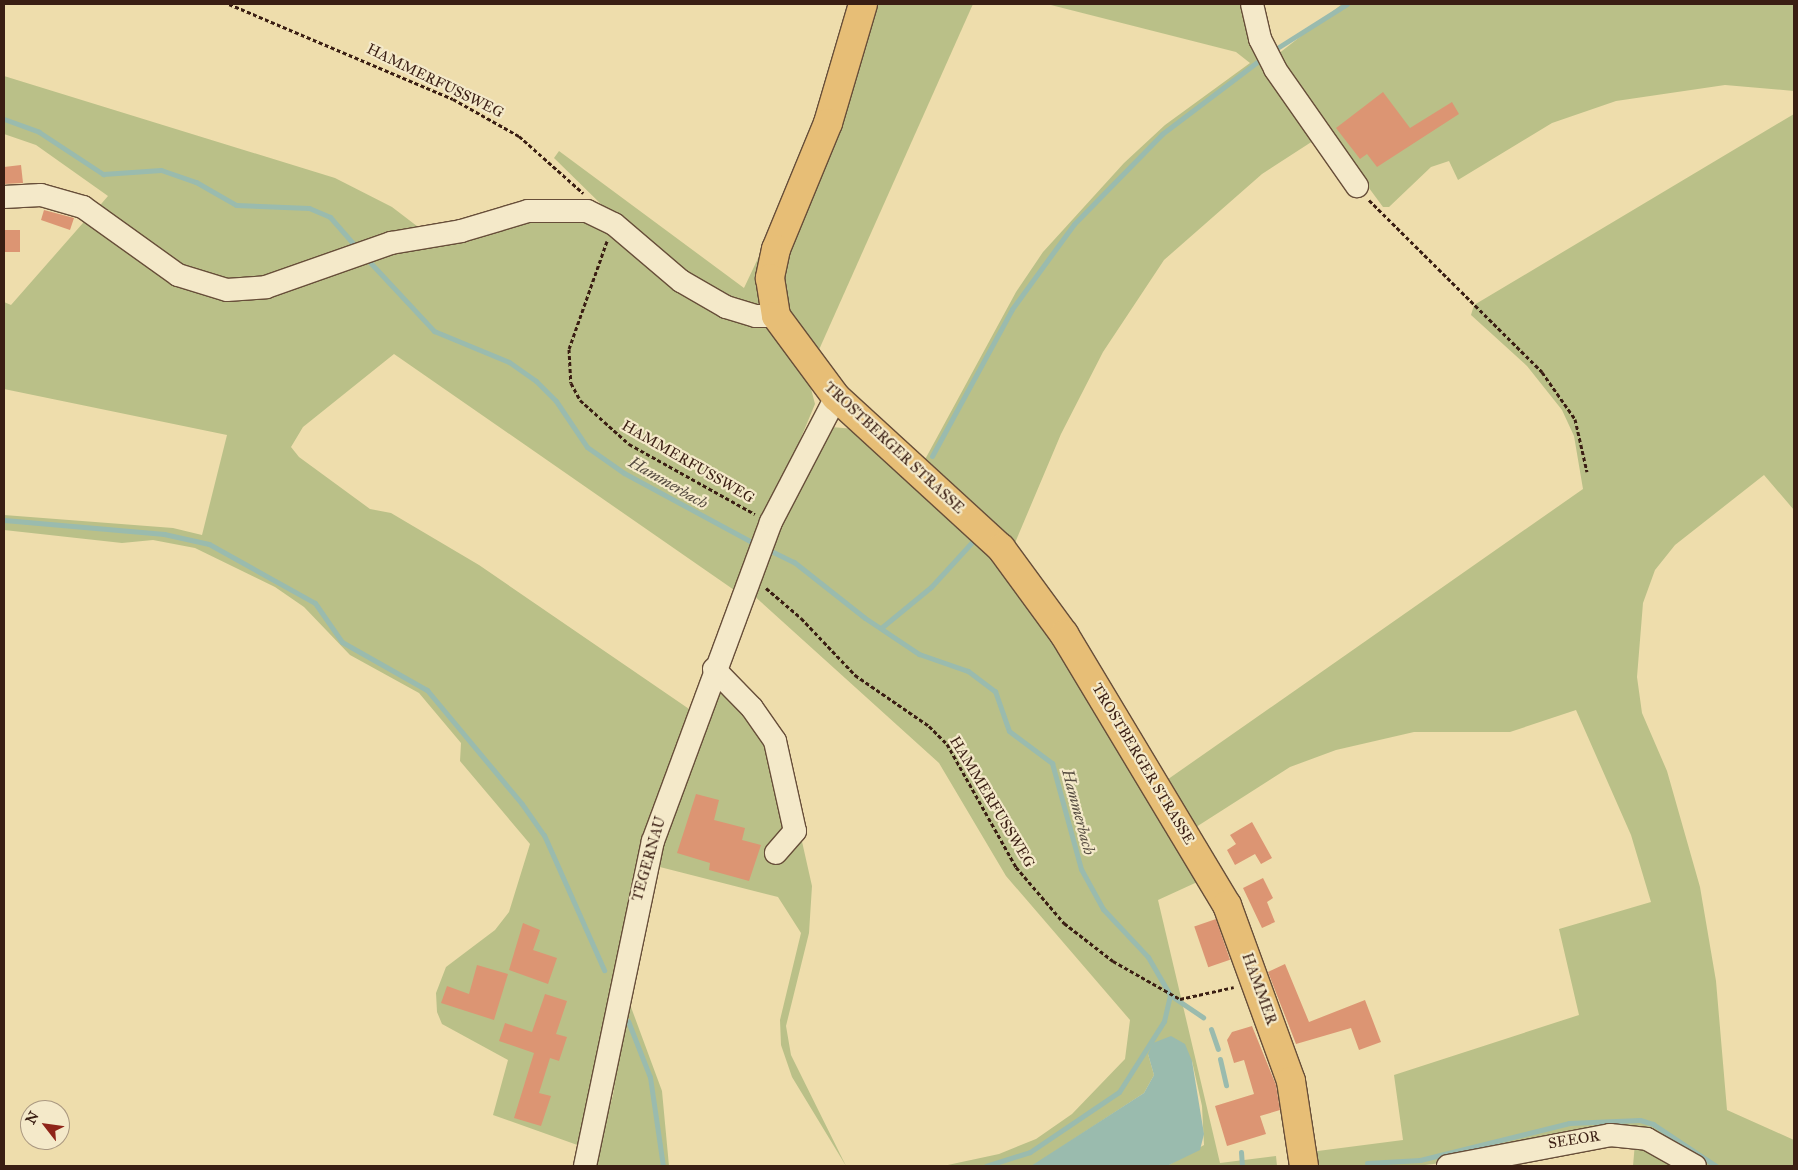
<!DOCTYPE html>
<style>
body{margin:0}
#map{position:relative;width:1798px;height:1170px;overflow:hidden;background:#eeddac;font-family:"IM FELL Great Primer",serif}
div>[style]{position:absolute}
.green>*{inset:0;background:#bac088}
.water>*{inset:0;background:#9abbae}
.stream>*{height:5px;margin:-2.5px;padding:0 2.5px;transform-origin:2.5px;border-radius:2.5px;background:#9abbae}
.building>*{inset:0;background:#dc9573;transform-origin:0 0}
.path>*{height:3px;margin-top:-1.5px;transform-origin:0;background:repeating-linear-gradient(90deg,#3a1e13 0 4px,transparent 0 6.5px)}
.roads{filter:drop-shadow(1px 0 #674e39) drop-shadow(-1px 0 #674e39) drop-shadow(0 1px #674e39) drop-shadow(0 -1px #674e39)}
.minor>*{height:22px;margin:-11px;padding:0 11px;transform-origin:11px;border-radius:11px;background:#f4e9c9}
.major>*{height:28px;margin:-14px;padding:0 14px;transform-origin:14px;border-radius:14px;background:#e7be76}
span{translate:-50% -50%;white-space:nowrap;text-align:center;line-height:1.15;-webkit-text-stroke:4.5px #f4e9c9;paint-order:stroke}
.street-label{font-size:15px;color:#3a1e13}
.water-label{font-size:16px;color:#574d42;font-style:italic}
.frame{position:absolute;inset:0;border:5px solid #3a1e13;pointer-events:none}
.north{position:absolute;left:20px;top:1100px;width:50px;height:50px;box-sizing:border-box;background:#f4e9c9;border:1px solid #aa9880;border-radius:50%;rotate:300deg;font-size:14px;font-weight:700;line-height:20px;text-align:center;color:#3a1e13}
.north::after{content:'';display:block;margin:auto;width:18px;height:22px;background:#8f2418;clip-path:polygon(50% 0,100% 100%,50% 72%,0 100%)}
</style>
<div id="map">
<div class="green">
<div style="clip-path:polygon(869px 4px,973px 4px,814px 361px,800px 344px,778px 287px)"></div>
<div style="clip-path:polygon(1047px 4px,1247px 4px,1316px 139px,1262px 174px,1164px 260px,1103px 352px,1061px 434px,1012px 550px,922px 465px,1016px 292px,1043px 252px,1124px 163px,1165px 125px,1250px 63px,1236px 52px)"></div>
<div style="clip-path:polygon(1342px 4px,1794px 4px,1794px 91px,1725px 85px,1616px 101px,1552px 123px,1458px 180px,1449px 161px,1431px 167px,1389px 207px,1383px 207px,1273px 58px)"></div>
<div style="clip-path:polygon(4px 76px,335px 178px,392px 207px,426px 233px,607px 210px,554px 158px,559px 151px,744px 288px,778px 216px,763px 300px,757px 306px,808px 377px,815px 404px,737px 592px,394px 354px,303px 427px,291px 447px,299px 457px,370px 509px,391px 513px,479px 565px,692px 711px,583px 1147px,493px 1115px,508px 1060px,442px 1024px,437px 1012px,436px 993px,446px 967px,495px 930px,509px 912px,530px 844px,460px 761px,461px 743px,419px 693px,350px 655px,304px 607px,275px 587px,195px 548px,153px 540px,122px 543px,4px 530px,4px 515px,173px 528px,202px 535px,227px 435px,4px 389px,4px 302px,11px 305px,90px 215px,200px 281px,96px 210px,108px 196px,36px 145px,4px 134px)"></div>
<div style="clip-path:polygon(1794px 114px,1794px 510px,1764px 475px,1675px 545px,1655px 570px,1643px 603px,1637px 677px,1642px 713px,1667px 771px,1700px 887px,1716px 981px,1727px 1110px,1794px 1140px,1794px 1166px,1702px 1166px,1653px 1137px,1417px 1166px,1311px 1166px,1310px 1152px,1403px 1140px,1394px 1075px,1579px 1015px,1559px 929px,1651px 902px,1631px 835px,1576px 710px,1510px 732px,1414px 732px,1336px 750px,1290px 767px,1193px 829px,1164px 782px,1583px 489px,1574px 436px,1562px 410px,1527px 366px,1471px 315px,1474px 305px)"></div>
<div style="clip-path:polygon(831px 427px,855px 429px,994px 550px,1206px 878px,1158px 900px,1220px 1163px,1276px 1156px,1277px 1166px,1167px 1166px,1204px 1145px,1202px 1106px,1192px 1061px,1148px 1054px,1154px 1075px,1144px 1093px,1034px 1165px,943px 1166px,999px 1154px,1036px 1139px,1072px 1114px,1125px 1059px,1130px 1020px,1006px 876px,939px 763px,751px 593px,772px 539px)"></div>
<div style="clip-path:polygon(724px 668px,781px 748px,812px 886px,809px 933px,786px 1026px,791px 1055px,846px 1166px,792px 1077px,781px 1045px,780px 1020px,801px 933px,778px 897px,652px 865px)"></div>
<div style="clip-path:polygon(628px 999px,662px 1091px,669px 1166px,593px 1166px,613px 1095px)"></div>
<div style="clip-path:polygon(1635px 1143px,1688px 1166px,1633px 1166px)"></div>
</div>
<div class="water">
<div style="clip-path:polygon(1171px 1036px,1185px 1044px,1192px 1061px,1204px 1134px,1200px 1150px,1167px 1166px,1031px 1166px,1144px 1093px,1154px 1075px,1148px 1054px,1153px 1043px)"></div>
</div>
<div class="stream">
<div style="left:1274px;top:50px;width:86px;rotate:-32.2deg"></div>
<div style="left:4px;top:119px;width:37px;rotate:20deg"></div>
<div style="left:39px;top:132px;width:77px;rotate:33.3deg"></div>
<div style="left:103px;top:174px;width:58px;rotate:-3.9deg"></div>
<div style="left:161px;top:170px;width:37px;rotate:19deg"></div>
<div style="left:196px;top:182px;width:46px;rotate:29.9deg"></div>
<div style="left:236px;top:205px;width:73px;rotate:2.4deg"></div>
<div style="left:309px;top:208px;width:23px;rotate:23deg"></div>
<div style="left:330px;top:217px;width:41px;rotate:48.9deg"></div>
<div style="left:366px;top:258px;width:100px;rotate:47deg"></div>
<div style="left:434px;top:331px;width:81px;rotate:22.5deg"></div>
<div style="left:509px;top:362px;width:33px;rotate:35deg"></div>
<div style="left:536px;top:381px;width:28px;rotate:45deg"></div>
<div style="left:556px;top:401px;width:55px;rotate:56deg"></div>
<div style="left:587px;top:447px;width:45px;rotate:35.1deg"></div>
<div style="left:624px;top:473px;width:151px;rotate:28.4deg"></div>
<div style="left:932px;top:456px;width:167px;rotate:-61.4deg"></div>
<div style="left:1012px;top:309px;width:105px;rotate:-53.9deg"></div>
<div style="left:1074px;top:224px;width:126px;rotate:-45.6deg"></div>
<div style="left:1162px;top:134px;width:123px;rotate:-37.1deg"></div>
<div style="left:4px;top:520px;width:161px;rotate:5deg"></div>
<div style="left:164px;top:534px;width:46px;rotate:12.5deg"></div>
<div style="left:209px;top:544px;width:121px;rotate:29.1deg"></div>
<div style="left:315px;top:603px;width:47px;rotate:55.3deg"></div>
<div style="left:342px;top:642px;width:98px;rotate:29.5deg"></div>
<div style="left:427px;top:690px;width:148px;rotate:50.2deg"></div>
<div style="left:522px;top:804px;width:38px;rotate:55deg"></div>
<div style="left:544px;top:835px;width:148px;rotate:66deg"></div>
<div style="left:767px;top:549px;width:30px;rotate:26deg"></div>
<div style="left:794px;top:562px;width:90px;rotate:38.3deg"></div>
<div style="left:865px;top:618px;width:65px;rotate:33.7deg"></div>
<div style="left:919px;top:654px;width:52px;rotate:19.1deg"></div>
<div style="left:968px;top:671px;width:34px;rotate:37deg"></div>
<div style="left:995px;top:691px;width:42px;rotate:70.7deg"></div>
<div style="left:1009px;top:731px;width:54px;rotate:36.7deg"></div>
<div style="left:1052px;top:763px;width:110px;rotate:74.7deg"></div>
<div style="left:1081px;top:869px;width:46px;rotate:61.2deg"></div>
<div style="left:1103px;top:909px;width:66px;rotate:46.8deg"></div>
<div style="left:1148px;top:957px;width:44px;rotate:59.9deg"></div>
<div style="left:1170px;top:995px;width:40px;rotate:34deg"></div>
<div style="left:881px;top:628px;width:65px;rotate:-39.4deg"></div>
<div style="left:931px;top:587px;width:62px;rotate:-47.6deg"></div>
<div style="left:628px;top:1021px;width:60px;rotate:68.6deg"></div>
<div style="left:650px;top:1077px;width:90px;rotate:81.7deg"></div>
<div style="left:1211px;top:1029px;width:21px;rotate:71deg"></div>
<div style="left:1220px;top:1059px;width:27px;rotate:77deg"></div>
<div style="left:1241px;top:1152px;width:14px;rotate:86deg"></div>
<div style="left:1367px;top:1163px;width:53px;rotate:-3.2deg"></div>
<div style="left:1420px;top:1160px;width:154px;rotate:-13.9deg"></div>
<div style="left:1569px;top:1123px;width:71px;rotate:-2.4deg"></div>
<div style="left:1640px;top:1120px;width:14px;rotate:17deg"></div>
<div style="left:1653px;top:1124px;width:76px;rotate:33.7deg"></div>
<div style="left:986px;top:1166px;width:46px;rotate:-17.7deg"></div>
<div style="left:1030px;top:1152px;width:107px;rotate:-34deg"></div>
<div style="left:1119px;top:1092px;width:84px;rotate:-57.6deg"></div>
<div style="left:1164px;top:1021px;width:27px;rotate:-77deg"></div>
</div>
<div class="building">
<div style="clip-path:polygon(1383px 92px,1410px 128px,1452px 102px,1459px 114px,1377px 167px,1367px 154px,1360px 159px,1336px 128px)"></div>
<div style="clip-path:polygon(21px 165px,23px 183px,4px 184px,4px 167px)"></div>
<div style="clip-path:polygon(44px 210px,74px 218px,70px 230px,41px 220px)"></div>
<div style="left:4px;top:230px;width:16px;height:22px"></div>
<div style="clip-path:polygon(696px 794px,719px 800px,714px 820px,745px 828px,742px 840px,761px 845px,749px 881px,709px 870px,710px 863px,677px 853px)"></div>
<div style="clip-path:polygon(1252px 822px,1272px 858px,1261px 864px,1255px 854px,1235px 865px,1227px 850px,1236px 844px,1230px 835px)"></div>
<div style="clip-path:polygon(1263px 878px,1273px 898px,1267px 902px,1275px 922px,1262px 928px,1243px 888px)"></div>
<div style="left:1216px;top:919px;width:43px;height:23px;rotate:71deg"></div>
<div style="clip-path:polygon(523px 923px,540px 930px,533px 950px,557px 958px,548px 984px,509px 970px)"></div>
<div style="clip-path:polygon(1285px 964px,1309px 1022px,1365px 1000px,1381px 1042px,1359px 1050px,1351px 1028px,1296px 1044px,1268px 972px)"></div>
<div style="clip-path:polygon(477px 965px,508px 974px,494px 1020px,441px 1003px,447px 986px,469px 994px)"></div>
<div style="clip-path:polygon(545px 994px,567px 1001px,556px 1034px,567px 1037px,559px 1061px,550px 1058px,539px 1093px,551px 1096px,541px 1126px,514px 1118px,534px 1053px,499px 1041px,505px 1023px,532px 1032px)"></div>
<div style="clip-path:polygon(1252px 1026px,1276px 1085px,1280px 1110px,1260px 1116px,1266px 1134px,1227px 1146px,1215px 1106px,1254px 1094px,1244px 1060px,1234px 1063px,1227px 1040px,1232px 1032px)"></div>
</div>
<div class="path">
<div style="left:229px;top:4px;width:243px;rotate:23deg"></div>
<div style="left:453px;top:99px;width:76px;rotate:29.3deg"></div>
<div style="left:519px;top:136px;width:86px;rotate:41.7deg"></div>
<div style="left:1369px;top:200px;width:244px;rotate:44.8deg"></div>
<div style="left:1542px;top:372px;width:57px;rotate:54.9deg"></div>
<div style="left:1575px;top:419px;width:54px;rotate:77.2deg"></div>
<div style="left:607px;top:241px;width:114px;rotate:109.4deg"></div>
<div style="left:569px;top:349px;width:34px;rotate:87deg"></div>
<div style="left:571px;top:383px;width:19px;rotate:62deg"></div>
<div style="left:580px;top:400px;width:66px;rotate:41.9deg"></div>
<div style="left:629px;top:444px;width:144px;rotate:29.1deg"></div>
<div style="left:766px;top:588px;width:46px;rotate:40.6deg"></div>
<div style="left:801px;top:618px;width:79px;rotate:46.5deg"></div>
<div style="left:855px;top:675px;width:90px;rotate:34.6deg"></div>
<div style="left:929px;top:726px;width:25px;rotate:45deg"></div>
<div style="left:947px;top:744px;width:141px;rotate:60.7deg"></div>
<div style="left:1016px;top:867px;width:74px;rotate:49.4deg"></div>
<div style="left:1064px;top:923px;width:62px;rotate:37.8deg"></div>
<div style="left:1113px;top:961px;width:77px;rotate:29.6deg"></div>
<div style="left:1180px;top:999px;width:55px;rotate:-12.5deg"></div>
</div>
<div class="roads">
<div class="minor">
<div style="left:1252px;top:4px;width:36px;rotate:77deg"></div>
<div style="left:1260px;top:39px;width:34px;rotate:63deg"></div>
<div style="left:1275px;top:69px;width:143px;rotate:55deg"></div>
<div style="left:4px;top:197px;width:37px;rotate:-3deg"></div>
<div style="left:41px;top:195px;width:44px;rotate:15.9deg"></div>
<div style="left:83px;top:207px;width:117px;rotate:35.6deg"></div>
<div style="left:178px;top:275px;width:51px;rotate:17deg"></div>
<div style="left:227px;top:290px;width:39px;rotate:-4deg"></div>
<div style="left:266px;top:287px;width:133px;rotate:-19.4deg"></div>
<div style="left:391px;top:243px;width:71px;rotate:-9.7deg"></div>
<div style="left:461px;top:231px;width:70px;rotate:-16.6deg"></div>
<div style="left:528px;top:211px;width:59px"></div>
<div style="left:587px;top:211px;width:30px;rotate:26deg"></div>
<div style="left:614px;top:224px;width:88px;rotate:40.4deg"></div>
<div style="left:681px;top:281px;width:52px;rotate:30deg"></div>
<div style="left:726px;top:307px;width:31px;rotate:17deg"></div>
<div style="left:756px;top:316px;width:20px"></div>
<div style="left:714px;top:669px;width:54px;rotate:45.7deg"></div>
<div style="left:752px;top:708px;width:40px;rotate:55.1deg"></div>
<div style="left:775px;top:741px;width:92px;rotate:77.5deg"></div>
<div style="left:795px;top:831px;width:29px;rotate:131deg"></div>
<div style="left:585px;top:1166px;width:332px;rotate:-78.2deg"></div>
<div style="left:653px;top:841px;width:340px;rotate:-69.7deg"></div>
<div style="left:771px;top:522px;width:141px;rotate:-62.5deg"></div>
<div style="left:1448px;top:1166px;width:165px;rotate:-10.8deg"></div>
<div style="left:1610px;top:1135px;width:37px;rotate:6deg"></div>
<div style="left:1647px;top:1139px;width:55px;rotate:29.4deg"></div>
</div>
<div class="major">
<div style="left:863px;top:4px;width:124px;rotate:106.4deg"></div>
<div style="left:828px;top:123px;width:136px;rotate:112.4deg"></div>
<div style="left:776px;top:249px;width:30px;rotate:102deg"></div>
<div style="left:770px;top:278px;width:38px;rotate:81deg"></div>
<div style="left:776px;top:316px;width:101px;rotate:53.5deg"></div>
<div style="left:836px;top:397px;width:224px;rotate:42.5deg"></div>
<div style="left:1001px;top:548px;width:107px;rotate:53.8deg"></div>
<div style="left:1064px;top:634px;width:316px;rotate:59deg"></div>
<div style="left:1227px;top:905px;width:187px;rotate:70deg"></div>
<div style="left:1291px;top:1081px;width:86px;rotate:81.3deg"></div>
</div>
</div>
<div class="street-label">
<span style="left:435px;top:81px;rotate:26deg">HAMMERFUSSWEG</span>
<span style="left:894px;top:448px;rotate:43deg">TROSTBERGER STRASSE</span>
<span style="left:688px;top:462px;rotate:30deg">HAMMERFUSSWEG</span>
<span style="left:1143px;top:764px;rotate:59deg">TROSTBERGER STRASSE</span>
<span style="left:992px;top:802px;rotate:59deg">HAMMERFUSSWEG</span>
<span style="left:649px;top:859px;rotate:-74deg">TEGERNAU</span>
<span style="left:1259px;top:989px;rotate:70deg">HAMMER</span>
<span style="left:1574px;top:1140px;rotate:-9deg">SEEOR</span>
</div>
<div class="water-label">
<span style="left:668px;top:483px;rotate:30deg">Hammerbach</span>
<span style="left:1078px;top:812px;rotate:75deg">Hammerbach</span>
</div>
<div class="frame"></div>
<div class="north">N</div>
</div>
